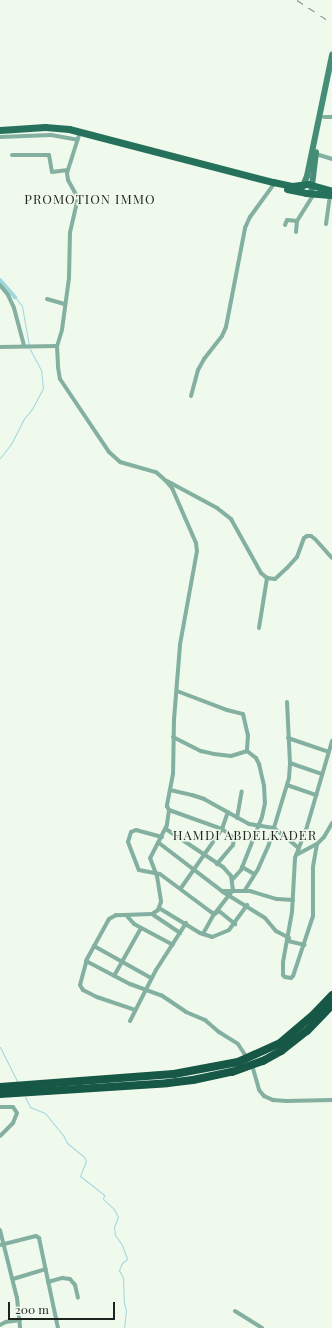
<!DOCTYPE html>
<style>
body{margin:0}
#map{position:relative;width:332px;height:1328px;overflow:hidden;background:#eff9ec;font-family:"Playfair Display",serif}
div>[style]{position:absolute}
.stream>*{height:1px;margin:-0.5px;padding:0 0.5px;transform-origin:0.5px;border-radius:0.5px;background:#a0d7de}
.canal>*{height:4px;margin:-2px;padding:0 2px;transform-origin:2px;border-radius:2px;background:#a0d7de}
.street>*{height:4px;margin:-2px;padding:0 2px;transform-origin:2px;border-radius:2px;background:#83b0a0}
.secondary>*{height:6px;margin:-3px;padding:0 3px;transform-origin:3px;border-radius:3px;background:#458d77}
.primary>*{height:7px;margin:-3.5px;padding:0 3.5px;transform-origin:3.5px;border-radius:3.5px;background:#26715c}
.highway>*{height:8px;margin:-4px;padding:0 4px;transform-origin:4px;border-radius:4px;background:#165746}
.rail>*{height:1px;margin-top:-0.5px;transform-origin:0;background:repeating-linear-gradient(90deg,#868d84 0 7px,transparent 0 14px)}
span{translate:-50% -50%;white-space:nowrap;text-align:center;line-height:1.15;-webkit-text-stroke:3px #eff9ec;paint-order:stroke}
.quarter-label{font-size:13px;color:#1f231e;letter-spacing:1px}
.scale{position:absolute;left:8px;top:1302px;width:107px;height:18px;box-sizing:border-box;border:2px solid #1f231e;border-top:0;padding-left:5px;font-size:12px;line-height:14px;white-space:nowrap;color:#1f231e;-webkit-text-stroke:3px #eff9ec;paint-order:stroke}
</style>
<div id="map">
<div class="stream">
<div style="left:15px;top:297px;width:11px;rotate:52deg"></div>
<div style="left:22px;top:306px;width:39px;rotate:80deg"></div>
<div style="left:0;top:458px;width:18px;rotate:-52deg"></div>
<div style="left:11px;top:444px;width:27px;rotate:-63deg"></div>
<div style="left:23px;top:420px;width:14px;rotate:-51deg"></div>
<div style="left:32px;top:409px;width:24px;rotate:-62deg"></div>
<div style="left:43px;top:388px;width:18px;rotate:-96deg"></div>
<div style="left:41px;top:370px;width:24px;rotate:-118deg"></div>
<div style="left:0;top:1047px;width:40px;rotate:63.4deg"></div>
<div style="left:25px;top:1097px;width:11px;rotate:63deg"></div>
<div style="left:30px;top:1107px;width:16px;rotate:22deg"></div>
<div style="left:45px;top:1113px;width:28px;rotate:51deg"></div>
<div style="left:63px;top:1135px;width:9px;rotate:63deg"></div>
<div style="left:67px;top:1143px;width:22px;rotate:39deg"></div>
<div style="left:84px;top:1157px;width:4px;rotate:63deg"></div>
<div style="left:86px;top:1161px;width:16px;rotate:112deg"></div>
<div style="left:80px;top:1176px;width:31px;rotate:38deg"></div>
<div style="left:104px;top:1195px;width:4px;rotate:104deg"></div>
<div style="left:103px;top:1199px;width:15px;rotate:42deg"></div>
<div style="left:114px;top:1209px;width:9px;rotate:63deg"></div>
<div style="left:118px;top:1217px;width:11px;rotate:112deg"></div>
<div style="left:114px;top:1227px;width:8px;rotate:83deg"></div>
<div style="left:115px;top:1235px;width:12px;rotate:55deg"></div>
<div style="left:122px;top:1245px;width:15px;rotate:70deg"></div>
<div style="left:127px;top:1259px;width:6px;rotate:141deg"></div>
<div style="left:122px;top:1263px;width:8px;rotate:113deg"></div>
<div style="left:119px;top:1270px;width:9px;rotate:63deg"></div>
<div style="left:123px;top:1278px;width:25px;rotate:88deg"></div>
<div style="left:124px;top:1303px;width:7px;rotate:74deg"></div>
<div style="left:126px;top:1310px;width:18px;rotate:96deg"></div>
</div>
<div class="canal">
<div style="left:0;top:280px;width:23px;rotate:49deg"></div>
</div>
<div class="street">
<div style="left:324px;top:117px;width:8px"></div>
<div style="left:80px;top:132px;width:43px;rotate:107.6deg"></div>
<div style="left:67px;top:173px;width:7px;rotate:82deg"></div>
<div style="left:68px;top:180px;width:18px;rotate:61deg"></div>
<div style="left:77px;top:196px;width:6px;rotate:90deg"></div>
<div style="left:77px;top:202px;width:32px;rotate:103deg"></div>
<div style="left:70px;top:233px;width:45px;rotate:91.3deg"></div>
<div style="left:69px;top:278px;width:52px;rotate:97.7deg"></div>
<div style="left:62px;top:330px;width:17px;rotate:107deg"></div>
<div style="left:57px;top:346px;width:21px;rotate:87deg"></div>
<div style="left:58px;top:367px;width:12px;rotate:81deg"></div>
<div style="left:60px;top:379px;width:88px;rotate:56.1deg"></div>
<div style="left:109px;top:452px;width:15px;rotate:42deg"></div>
<div style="left:120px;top:462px;width:37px;rotate:16deg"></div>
<div style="left:156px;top:472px;width:12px;rotate:42deg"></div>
<div style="left:165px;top:480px;width:11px;rotate:49deg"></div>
<div style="left:172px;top:488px;width:60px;rotate:66.4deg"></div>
<div style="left:196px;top:543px;width:8px;rotate:83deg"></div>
<div style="left:197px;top:551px;width:96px;rotate:100.3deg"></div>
<div style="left:180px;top:645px;width:74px;rotate:94.6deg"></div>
<div style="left:174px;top:719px;width:55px;rotate:91deg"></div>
<div style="left:173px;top:774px;width:33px;rotate:101deg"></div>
<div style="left:167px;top:806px;width:4px;rotate:63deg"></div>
<div style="left:169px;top:810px;width:15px;rotate:98deg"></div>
<div style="left:167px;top:825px;width:37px;rotate:117deg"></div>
<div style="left:150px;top:858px;width:19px;rotate:69deg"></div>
<div style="left:157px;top:876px;width:26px;rotate:81deg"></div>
<div style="left:161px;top:902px;width:9px;rotate:111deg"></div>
<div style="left:158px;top:910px;width:7px;rotate:146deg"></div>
<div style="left:152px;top:914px;width:36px;rotate:178deg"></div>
<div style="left:116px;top:915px;width:8px;rotate:150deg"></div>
<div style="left:109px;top:919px;width:46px;rotate:118.8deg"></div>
<div style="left:87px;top:959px;width:27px;rotate:105deg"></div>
<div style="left:80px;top:985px;width:6px;rotate:59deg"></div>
<div style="left:83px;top:990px;width:16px;rotate:27deg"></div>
<div style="left:97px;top:997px;width:40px;rotate:18.9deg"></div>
<div style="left:0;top:137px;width:51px;rotate:-2.2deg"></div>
<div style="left:51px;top:135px;width:27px;rotate:10deg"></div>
<div style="left:316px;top:154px;width:17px;rotate:17deg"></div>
<div style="left:12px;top:155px;width:37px"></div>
<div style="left:49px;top:155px;width:17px;rotate:80deg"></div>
<div style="left:52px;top:172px;width:16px;rotate:-7deg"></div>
<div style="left:326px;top:224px;width:29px;rotate:-82deg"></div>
<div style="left:285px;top:225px;width:5px;rotate:-68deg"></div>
<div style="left:287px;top:220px;width:10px;rotate:6deg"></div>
<div style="left:296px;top:232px;width:11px;rotate:-85deg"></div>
<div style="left:297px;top:221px;width:32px;rotate:-58deg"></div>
<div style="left:0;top:285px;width:13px;rotate:51deg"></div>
<div style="left:8px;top:295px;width:14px;rotate:65deg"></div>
<div style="left:14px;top:308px;width:38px;rotate:75deg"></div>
<div style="left:47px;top:299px;width:19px;rotate:16deg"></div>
<div style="left:0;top:347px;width:57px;rotate:-1deg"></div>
<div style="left:191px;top:396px;width:27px;rotate:-75deg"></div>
<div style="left:198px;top:370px;width:13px;rotate:-61deg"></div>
<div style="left:204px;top:359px;width:29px;rotate:-52deg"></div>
<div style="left:222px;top:336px;width:10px;rotate:-66deg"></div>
<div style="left:226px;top:327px;width:101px;rotate:-79.1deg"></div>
<div style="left:245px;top:228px;width:12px;rotate:-66deg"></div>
<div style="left:250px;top:217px;width:39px;rotate:-54deg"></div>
<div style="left:167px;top:481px;width:57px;rotate:28.4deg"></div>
<div style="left:217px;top:508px;width:18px;rotate:38deg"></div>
<div style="left:231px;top:519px;width:62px;rotate:60.9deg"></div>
<div style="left:261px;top:573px;width:8px;rotate:40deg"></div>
<div style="left:267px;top:578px;width:8px;rotate:7deg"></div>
<div style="left:275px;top:579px;width:16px;rotate:-43deg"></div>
<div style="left:287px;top:568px;width:15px;rotate:-48deg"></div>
<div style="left:297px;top:557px;width:20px;rotate:-70deg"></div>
<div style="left:304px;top:538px;width:4px;rotate:-34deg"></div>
<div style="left:307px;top:536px;width:4px"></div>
<div style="left:311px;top:536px;width:5px;rotate:37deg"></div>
<div style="left:315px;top:539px;width:25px;rotate:48deg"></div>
<div style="left:259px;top:628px;width:51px;rotate:-80.9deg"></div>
<div style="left:177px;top:691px;width:53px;rotate:20.8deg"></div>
<div style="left:227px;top:710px;width:16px;rotate:14deg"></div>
<div style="left:243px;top:714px;width:22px;rotate:77deg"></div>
<div style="left:248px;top:735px;width:16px;rotate:94deg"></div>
<div style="left:247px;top:751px;width:11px;rotate:38deg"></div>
<div style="left:256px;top:758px;width:7px;rotate:63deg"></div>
<div style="left:259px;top:764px;width:23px;rotate:77deg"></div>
<div style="left:264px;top:786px;width:17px;rotate:87deg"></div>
<div style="left:265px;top:803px;width:14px;rotate:102deg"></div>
<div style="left:262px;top:817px;width:57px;rotate:111.6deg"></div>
<div style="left:241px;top:870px;width:13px;rotate:132deg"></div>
<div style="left:173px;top:737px;width:31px;rotate:27deg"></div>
<div style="left:201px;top:751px;width:13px;rotate:13deg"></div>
<div style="left:214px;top:754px;width:17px;rotate:7deg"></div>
<div style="left:231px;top:756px;width:17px;rotate:-17deg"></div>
<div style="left:288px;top:738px;width:43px;rotate:18.9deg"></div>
<div style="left:290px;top:763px;width:34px;rotate:19deg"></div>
<div style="left:287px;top:785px;width:31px;rotate:19deg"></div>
<div style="left:170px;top:790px;width:23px;rotate:13deg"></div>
<div style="left:192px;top:795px;width:13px;rotate:18deg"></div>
<div style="left:204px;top:799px;width:51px;rotate:29.1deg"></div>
<div style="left:249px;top:824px;width:25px;rotate:9deg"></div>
<div style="left:274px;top:828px;width:32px;rotate:39deg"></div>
<div style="left:169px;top:810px;width:56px;rotate:19.7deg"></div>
<div style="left:222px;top:829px;width:15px;rotate:37deg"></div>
<div style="left:234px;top:838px;width:7px;rotate:98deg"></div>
<div style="left:233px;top:845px;width:25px;rotate:130deg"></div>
<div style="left:237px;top:818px;width:27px;rotate:-80deg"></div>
<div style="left:166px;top:829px;width:69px;rotate:33.7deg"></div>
<div style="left:223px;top:867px;width:12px;rotate:48deg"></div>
<div style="left:231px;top:876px;width:14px;rotate:82deg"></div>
<div style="left:233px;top:890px;width:31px;rotate:128deg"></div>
<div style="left:214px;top:914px;width:23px;rotate:119deg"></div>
<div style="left:162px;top:837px;width:27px;rotate:-165deg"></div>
<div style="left:136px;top:830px;width:5px;rotate:158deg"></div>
<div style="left:131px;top:832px;width:10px;rotate:107deg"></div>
<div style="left:128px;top:842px;width:30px;rotate:69deg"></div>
<div style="left:139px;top:870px;width:21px;rotate:11deg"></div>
<div style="left:160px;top:874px;width:64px;rotate:36.7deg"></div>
<div style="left:211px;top:912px;width:4px;rotate:27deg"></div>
<div style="left:215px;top:914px;width:5px;rotate:-37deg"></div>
<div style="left:219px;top:911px;width:21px;rotate:39deg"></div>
<div style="left:159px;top:843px;width:81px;rotate:37.4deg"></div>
<div style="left:223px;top:892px;width:49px;rotate:31.8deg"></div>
<div style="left:265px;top:918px;width:17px;rotate:50deg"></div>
<div style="left:276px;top:931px;width:15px;rotate:28deg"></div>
<div style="left:317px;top:844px;width:23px;rotate:100deg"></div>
<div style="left:313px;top:867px;width:49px;rotate:90deg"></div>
<div style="left:313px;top:916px;width:63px;rotate:108.4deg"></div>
<div style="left:293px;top:976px;width:3px;rotate:135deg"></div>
<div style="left:291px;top:978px;width:6px;rotate:-171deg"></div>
<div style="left:285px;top:977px;width:3px;rotate:-135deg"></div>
<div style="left:283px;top:975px;width:13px;rotate:-90deg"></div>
<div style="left:283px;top:962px;width:51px;rotate:-79.8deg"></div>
<div style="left:292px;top:912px;width:54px;rotate:-86.8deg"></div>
<div style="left:295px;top:858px;width:30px;rotate:-69deg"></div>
<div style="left:306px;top:830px;width:93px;rotate:-73.7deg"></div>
<div style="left:296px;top:855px;width:24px;rotate:-28deg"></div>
<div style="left:317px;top:844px;width:10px;rotate:-45deg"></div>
<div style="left:324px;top:837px;width:16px;rotate:-60deg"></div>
<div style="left:242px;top:867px;width:14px;rotate:30deg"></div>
<div style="left:181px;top:888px;width:72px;rotate:-55.2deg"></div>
<div style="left:222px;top:829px;width:18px;rotate:-71deg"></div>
<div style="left:245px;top:890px;width:25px;rotate:-58deg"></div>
<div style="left:258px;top:869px;width:27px;rotate:-66deg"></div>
<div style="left:269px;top:844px;width:69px;rotate:-73.1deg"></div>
<div style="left:289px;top:778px;width:15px;rotate:-86deg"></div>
<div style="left:290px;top:763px;width:61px;rotate:-92.8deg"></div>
<div style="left:222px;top:891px;width:28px"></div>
<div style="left:250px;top:891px;width:28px;rotate:17deg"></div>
<div style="left:277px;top:899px;width:16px;rotate:4deg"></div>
<div style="left:159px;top:908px;width:48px;rotate:31.4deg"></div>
<div style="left:200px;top:933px;width:13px;rotate:18deg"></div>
<div style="left:212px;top:937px;width:18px;rotate:-22deg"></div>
<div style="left:229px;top:930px;width:31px;rotate:-54deg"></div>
<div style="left:152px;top:914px;width:34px;rotate:34deg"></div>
<div style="left:126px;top:915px;width:12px;rotate:48deg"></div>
<div style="left:134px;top:924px;width:44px;rotate:28.3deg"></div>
<div style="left:288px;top:941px;width:17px;rotate:13deg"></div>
<div style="left:94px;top:946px;width:65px;rotate:29.3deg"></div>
<div style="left:86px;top:961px;width:50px;rotate:27.6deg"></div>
<div style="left:130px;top:984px;width:33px;rotate:20deg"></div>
<div style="left:161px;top:995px;width:30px;rotate:34deg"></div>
<div style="left:186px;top:1012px;width:21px;rotate:23deg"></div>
<div style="left:205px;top:1020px;width:18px;rotate:41deg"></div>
<div style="left:219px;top:1032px;width:22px;rotate:32deg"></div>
<div style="left:238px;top:1044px;width:17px;rotate:57deg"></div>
<div style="left:114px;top:976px;width:55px;rotate:-60.6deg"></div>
<div style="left:130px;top:1021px;width:57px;rotate:-63deg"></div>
<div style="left:156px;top:970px;width:56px;rotate:-57.4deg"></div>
<div style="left:252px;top:1065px;width:26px;rotate:74deg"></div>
<div style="left:259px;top:1090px;width:8px;rotate:50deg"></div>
<div style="left:264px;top:1096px;width:10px;rotate:24deg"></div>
<div style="left:273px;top:1100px;width:13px;rotate:4deg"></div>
<div style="left:286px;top:1101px;width:46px;rotate:-1.2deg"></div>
<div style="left:0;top:1107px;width:13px"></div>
<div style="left:13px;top:1107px;width:7px;rotate:56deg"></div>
<div style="left:17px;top:1113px;width:11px;rotate:112deg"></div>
<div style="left:13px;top:1123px;width:18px;rotate:135deg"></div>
<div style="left:0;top:1230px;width:70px;rotate:76deg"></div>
<div style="left:17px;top:1298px;width:30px;rotate:84deg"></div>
<div style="left:0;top:1245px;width:37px;rotate:-14deg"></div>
<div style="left:36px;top:1236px;width:4px;rotate:34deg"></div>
<div style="left:39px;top:1238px;width:92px;rotate:78.1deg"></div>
<div style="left:13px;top:1279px;width:34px;rotate:-17deg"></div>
<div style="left:48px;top:1282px;width:15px;rotate:-16deg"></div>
<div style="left:62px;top:1278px;width:8px;rotate:7deg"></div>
<div style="left:70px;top:1279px;width:8px;rotate:50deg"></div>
<div style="left:75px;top:1285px;width:13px;rotate:77deg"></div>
<div style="left:235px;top:1311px;width:32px;rotate:32deg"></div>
<div style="left:0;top:1325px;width:7px;rotate:-27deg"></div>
<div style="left:6px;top:1322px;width:14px;rotate:-8deg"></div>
</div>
<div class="secondary">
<div style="left:302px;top:188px;width:13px;rotate:-67deg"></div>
<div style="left:307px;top:176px;width:124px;rotate:-78.3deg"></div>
<div style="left:311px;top:194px;width:42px;rotate:-83.2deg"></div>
</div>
<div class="primary">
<div style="left:0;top:130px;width:45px;rotate:-3.8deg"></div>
<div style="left:45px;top:127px;width:24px;rotate:5deg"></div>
<div style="left:69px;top:129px;width:211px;rotate:14.6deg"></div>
<div style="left:273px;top:182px;width:19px;rotate:12deg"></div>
<div style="left:292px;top:186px;width:16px;rotate:-7deg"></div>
<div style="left:308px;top:184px;width:25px;rotate:16deg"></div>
<div style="left:287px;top:189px;width:19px;rotate:12deg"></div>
<div style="left:306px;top:193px;width:24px;rotate:5deg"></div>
</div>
<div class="highway">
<div style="left:0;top:1087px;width:174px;rotate:-4.3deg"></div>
<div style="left:174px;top:1074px;width:65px;rotate:-10.6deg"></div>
<div style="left:238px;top:1062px;width:46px;rotate:-24.3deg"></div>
<div style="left:280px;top:1043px;width:43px;rotate:-40.3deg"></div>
<div style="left:313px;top:1015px;width:28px;rotate:-46deg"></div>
<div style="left:0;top:1094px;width:168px;rotate:-3.7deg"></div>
<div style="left:168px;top:1083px;width:25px;rotate:-7deg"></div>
<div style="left:193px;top:1080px;width:40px;rotate:-12deg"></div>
<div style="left:232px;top:1072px;width:33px;rotate:-20deg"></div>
<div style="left:263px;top:1061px;width:21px;rotate:-29deg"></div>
<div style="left:281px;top:1051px;width:33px;rotate:-38deg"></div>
<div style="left:307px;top:1031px;width:36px;rotate:-46deg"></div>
</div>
<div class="rail">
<div style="left:297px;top:0;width:42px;rotate:33.3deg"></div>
</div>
<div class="quarter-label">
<span style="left:90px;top:199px">PROMOTION IMMO</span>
<span style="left:245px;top:835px">HAMDI ABDELKADER</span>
</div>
<div class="scale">200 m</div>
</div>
